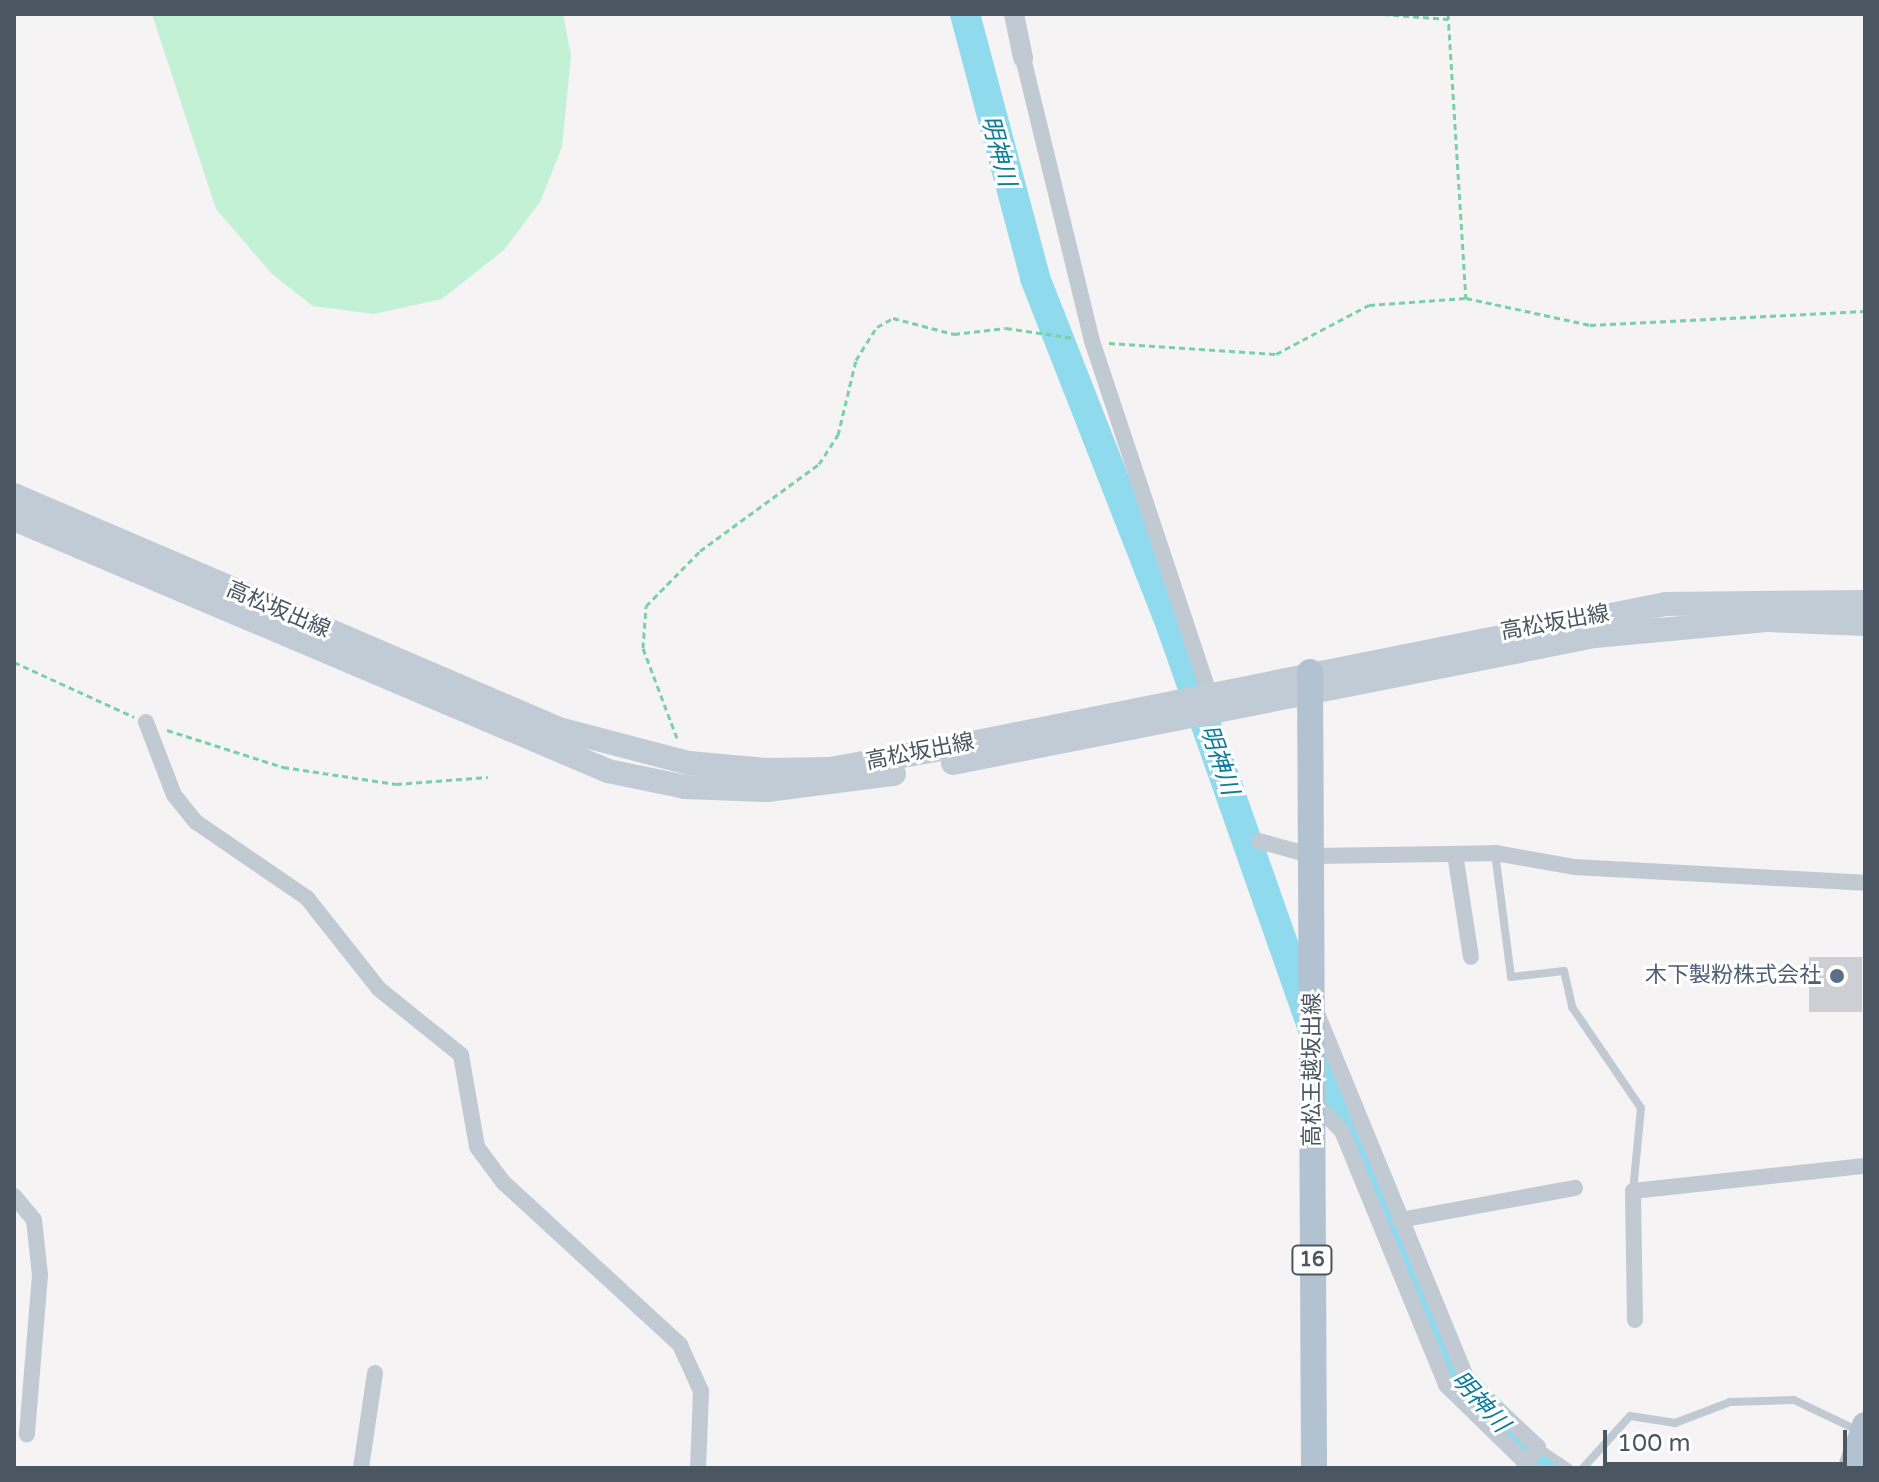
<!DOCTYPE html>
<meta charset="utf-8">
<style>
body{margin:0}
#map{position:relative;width:1879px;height:1482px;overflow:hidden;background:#f5f3f3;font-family:"Varela Round","Noto Sans JP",sans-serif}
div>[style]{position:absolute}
.green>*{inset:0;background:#c3f1d5}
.river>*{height:30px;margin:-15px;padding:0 15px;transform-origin:15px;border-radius:15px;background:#90daee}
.building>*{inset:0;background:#cdcfd5;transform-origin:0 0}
.path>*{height:3px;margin-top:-1.5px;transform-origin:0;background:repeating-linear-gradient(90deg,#7ad0a6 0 6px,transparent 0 10px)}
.service>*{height:8px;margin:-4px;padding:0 4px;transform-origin:4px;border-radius:4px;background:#c1cad2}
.minor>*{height:16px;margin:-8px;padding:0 8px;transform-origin:8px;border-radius:8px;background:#c1cad2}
.tertiary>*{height:20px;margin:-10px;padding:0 10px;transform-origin:10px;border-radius:10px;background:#c1cad2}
.secondary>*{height:24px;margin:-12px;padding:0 12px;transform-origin:12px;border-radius:12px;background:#c1cbd6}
.primary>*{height:26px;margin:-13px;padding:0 13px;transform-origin:13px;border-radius:13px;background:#b3c2d1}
.dots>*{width:22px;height:22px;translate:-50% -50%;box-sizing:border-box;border:4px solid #fff;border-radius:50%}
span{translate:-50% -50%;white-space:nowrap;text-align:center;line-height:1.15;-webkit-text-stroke:6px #fff;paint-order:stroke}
.shield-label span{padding:2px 6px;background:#fff;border:2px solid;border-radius:6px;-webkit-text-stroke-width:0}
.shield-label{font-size:20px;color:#4a5661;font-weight:700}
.street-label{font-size:22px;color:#4a5661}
.service-label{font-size:22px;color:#4e5e75}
.right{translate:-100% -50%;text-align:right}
.water-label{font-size:24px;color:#0c7c9b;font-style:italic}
.frame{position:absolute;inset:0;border:16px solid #4a5661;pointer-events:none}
.scale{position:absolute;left:1603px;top:1430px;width:244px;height:36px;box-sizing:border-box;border:4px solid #4a5661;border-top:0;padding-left:10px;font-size:24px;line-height:28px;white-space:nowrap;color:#4a5661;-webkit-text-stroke:6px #fff;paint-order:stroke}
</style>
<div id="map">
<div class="green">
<div style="clip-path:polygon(152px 14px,563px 14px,571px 56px,562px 147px,540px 202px,504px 250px,442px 299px,374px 314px,313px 306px,272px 274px,216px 209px)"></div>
</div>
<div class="river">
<div style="left:965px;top:14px;width:273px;rotate:75.1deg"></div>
<div style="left:1035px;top:278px;width:361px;rotate:68.6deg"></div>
<div style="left:1167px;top:614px;width:515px;rotate:70.62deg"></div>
<div style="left:1338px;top:1100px;width:291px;rotate:67.6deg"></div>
<div style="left:1449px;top:1369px;width:138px;rotate:45.9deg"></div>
</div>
<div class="building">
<div style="left:1862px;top:957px;width:55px;height:53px;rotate:90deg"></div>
</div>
<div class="path">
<div style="left:1383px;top:14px;width:65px;rotate:4.4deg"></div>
<div style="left:1448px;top:14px;width:285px;rotate:86.4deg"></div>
<div style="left:1109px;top:343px;width:167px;rotate:3.8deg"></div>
<div style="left:1276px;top:354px;width:105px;rotate:-27.8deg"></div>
<div style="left:1369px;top:305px;width:97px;rotate:-4.1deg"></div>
<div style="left:1466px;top:298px;width:127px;rotate:12.3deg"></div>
<div style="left:1590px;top:325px;width:275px;rotate:-2.9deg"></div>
<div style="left:14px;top:662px;width:132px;rotate:24.6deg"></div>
<div style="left:167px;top:730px;width:122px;rotate:17.7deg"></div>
<div style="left:283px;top:767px;width:114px;rotate:8.6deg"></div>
<div style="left:396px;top:784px;width:92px;rotate:-4.4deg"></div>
<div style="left:677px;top:738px;width:96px;rotate:-110.7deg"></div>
<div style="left:643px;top:648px;width:42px;rotate:-85.9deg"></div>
<div style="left:646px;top:606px;width:77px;rotate:-45.5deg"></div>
<div style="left:700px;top:551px;width:147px;rotate:-36.2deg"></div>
<div style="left:819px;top:464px;width:35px;rotate:-57deg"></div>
<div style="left:838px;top:435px;width:77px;rotate:-76.5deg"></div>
<div style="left:856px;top:360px;width:39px;rotate:-58deg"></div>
<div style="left:877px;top:327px;width:18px;rotate:-29deg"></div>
<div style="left:893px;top:318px;width:63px;rotate:14.7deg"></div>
<div style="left:954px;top:334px;width:52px;rotate:-6.6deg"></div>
<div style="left:1006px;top:328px;width:69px;rotate:8.4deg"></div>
</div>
<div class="service">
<div style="left:1495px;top:853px;width:125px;rotate:82.6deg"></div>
<div style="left:1511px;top:977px;width:53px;rotate:-6.5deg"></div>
<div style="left:1564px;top:971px;width:37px;rotate:77deg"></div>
<div style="left:1572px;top:1007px;width:122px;rotate:55.7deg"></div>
<div style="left:1641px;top:1108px;width:83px;rotate:95.5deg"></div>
<div style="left:1538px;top:1447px;width:37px;rotate:34deg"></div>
<div style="left:1583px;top:1468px;width:70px;rotate:-47.9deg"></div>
<div style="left:1630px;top:1416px;width:46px;rotate:8.8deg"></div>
<div style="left:1675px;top:1423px;width:59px;rotate:-20.9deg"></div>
<div style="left:1730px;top:1402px;width:64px;rotate:-1.8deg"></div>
<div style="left:1794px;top:1400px;width:72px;rotate:25.5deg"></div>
</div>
<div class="minor">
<div style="left:1023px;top:58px;width:291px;rotate:76.3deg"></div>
<div style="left:1092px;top:341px;width:383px;rotate:71.6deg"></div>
<div style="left:146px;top:722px;width:78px;rotate:69deg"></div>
<div style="left:174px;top:795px;width:35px;rotate:51deg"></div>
<div style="left:196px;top:822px;width:135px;rotate:34.4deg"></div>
<div style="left:307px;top:898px;width:116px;rotate:51.6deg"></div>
<div style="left:379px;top:989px;width:105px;rotate:38.8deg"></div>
<div style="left:461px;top:1055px;width:93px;rotate:80.1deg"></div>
<div style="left:477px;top:1147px;width:44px;rotate:53.4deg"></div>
<div style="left:503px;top:1182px;width:241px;rotate:42.6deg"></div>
<div style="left:680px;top:1345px;width:51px;rotate:65.5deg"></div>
<div style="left:701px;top:1391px;width:77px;rotate:92.2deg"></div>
<div style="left:1259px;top:841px;width:56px;rotate:15.5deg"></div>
<div style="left:1313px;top:856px;width:182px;rotate:-0.9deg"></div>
<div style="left:1495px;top:853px;width:80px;rotate:10deg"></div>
<div style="left:1574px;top:867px;width:291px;rotate:3.1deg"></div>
<div style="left:1455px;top:854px;width:104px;rotate:81.2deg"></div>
<div style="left:1316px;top:1011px;width:400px;rotate:67.7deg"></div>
<div style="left:1468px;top:1381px;width:96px;rotate:43.3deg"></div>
<div style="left:1538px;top:1447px;width:25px;rotate:124deg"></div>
<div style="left:1312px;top:1101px;width:42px;rotate:45deg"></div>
<div style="left:1342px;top:1131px;width:274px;rotate:67.7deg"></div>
<div style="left:1446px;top:1385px;width:119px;rotate:44.3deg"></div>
<div style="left:14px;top:1196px;width:31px;rotate:50deg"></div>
<div style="left:34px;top:1220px;width:55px;rotate:83.8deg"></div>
<div style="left:40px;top:1275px;width:160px;rotate:94.7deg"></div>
<div style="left:1400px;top:1220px;width:178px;rotate:-10.4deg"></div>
<div style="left:1635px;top:1320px;width:129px;rotate:-90.9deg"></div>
<div style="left:1633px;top:1191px;width:233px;rotate:-6.2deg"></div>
<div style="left:361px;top:1468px;width:96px;rotate:-81.6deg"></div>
</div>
<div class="tertiary">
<div style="left:1014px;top:14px;width:45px;rotate:78.4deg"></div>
</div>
<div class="secondary">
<div style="left:14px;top:495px;width:593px;rotate:23.24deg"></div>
<div style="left:559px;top:729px;width:134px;rotate:14.7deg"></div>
<div style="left:689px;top:763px;width:79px;rotate:5.1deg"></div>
<div style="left:768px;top:770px;width:62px;rotate:-0.9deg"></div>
<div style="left:830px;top:769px;width:119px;rotate:-10.2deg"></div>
<div style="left:947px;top:748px;width:733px;rotate:-11.33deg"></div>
<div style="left:1666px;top:604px;width:199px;rotate:-0.6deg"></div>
<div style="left:14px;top:519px;width:645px;rotate:22.99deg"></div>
<div style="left:608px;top:771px;width:79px;rotate:11.7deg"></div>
<div style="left:685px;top:787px;width:82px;rotate:2.1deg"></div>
<div style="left:767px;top:790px;width:128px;rotate:-7.2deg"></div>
<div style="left:953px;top:763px;width:654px;rotate:-11.19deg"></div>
<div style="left:1595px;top:636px;width:175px;rotate:-5.3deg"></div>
<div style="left:1769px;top:620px;width:96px;rotate:2.4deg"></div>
</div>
<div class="primary">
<div style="left:1310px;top:672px;width:796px;rotate:89.71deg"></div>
<div style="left:1851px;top:1468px;width:45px;rotate:-72deg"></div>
</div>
<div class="dots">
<div style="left:1837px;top:976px;background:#5c6f8a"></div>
</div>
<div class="shield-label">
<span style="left:1312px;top:1260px">16</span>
</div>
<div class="street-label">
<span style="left:278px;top:610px;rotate:23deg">高松坂出線</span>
<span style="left:1555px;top:623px;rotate:-10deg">高松坂出線</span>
<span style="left:920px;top:752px;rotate:-11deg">高松坂出線</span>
<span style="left:1313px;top:1070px;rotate:-90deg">高松王越坂出線</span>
</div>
<div class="service-label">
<span class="right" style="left:1821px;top:976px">木下製粉株式会社</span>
</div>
<div class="water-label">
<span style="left:998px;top:151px;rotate:75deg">明神川</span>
<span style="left:1219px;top:760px;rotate:71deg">明神川</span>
<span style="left:1480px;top:1402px;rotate:48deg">明神川</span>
</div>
<div class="frame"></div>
<div class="scale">100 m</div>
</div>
